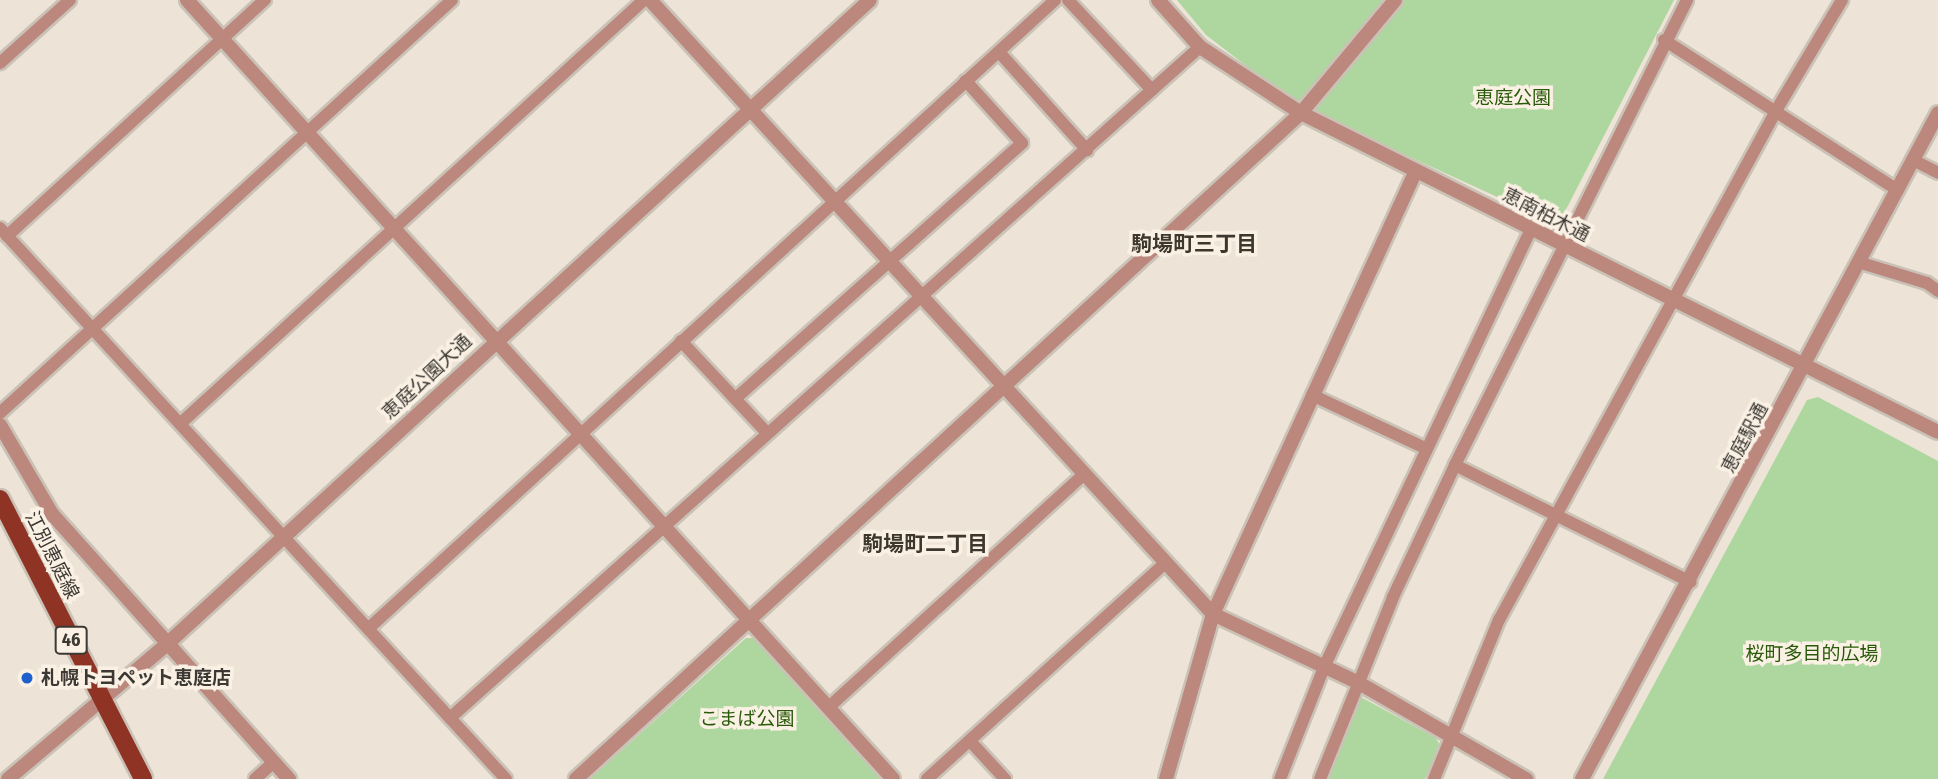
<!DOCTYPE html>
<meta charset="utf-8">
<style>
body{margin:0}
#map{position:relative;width:1938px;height:779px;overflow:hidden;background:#ede4d7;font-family:"Fira Sans Condensed","Noto Sans JP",sans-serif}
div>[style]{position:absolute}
.green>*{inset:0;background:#aed79f}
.roads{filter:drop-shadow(2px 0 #cac2b6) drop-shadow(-2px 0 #cac2b6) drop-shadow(0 2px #cac2b6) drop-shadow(0 -2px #cac2b6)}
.minor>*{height:12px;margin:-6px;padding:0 6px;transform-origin:6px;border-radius:6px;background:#bc877c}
.tertiary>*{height:14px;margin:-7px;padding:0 7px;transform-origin:7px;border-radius:7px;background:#bc877c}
.primary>*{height:18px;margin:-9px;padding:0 9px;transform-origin:9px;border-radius:9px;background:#8f3324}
.dots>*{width:19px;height:19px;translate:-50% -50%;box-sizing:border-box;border:4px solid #faf1e4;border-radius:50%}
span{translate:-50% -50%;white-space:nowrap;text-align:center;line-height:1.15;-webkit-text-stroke:7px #faf1e4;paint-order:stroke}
.shield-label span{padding:2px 5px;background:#faf1e4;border:2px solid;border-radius:5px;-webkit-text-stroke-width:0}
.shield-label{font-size:18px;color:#3c3833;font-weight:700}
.park-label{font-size:19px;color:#285a09}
.street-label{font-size:19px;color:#3c3833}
.poi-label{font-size:19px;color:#3c3833;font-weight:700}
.left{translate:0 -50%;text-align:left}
.neighbourhood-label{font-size:21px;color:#3e372d;font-weight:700}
</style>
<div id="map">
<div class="green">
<div style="clip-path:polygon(1177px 0,1674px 0,1558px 225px,1299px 106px,1206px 35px)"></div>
<div style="clip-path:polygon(1818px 397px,1938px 461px,1938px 779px,1603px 779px,1807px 400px)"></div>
<div style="clip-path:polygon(746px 638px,754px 638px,884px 779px,590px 779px)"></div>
<div style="clip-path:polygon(1359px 696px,1436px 738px,1439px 744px,1425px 779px,1327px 779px)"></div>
</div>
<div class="roads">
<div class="minor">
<div style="left:1068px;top:0;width:123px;rotate:47deg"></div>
<div style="left:1664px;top:40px;width:278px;rotate:32.7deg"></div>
<div style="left:999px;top:52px;width:132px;rotate:48.1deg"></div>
<div style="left:0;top:63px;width:94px;rotate:-42deg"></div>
<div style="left:1913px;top:160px;width:28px;rotate:27deg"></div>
<div style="left:0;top:228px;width:748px;rotate:47.44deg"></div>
<div style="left:7px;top:236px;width:350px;rotate:-42.5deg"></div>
<div style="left:1858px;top:262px;width:72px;rotate:16.9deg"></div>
<div style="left:1927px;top:283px;width:14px;rotate:36deg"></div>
<div style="left:681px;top:341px;width:126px;rotate:46.9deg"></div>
<div style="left:1312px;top:395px;width:125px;rotate:25.1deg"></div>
<div style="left:736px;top:398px;width:383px;rotate:-41.7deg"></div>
<div style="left:1022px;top:143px;width:84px;rotate:-132.1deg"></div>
<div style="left:0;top:413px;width:612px;rotate:-42.42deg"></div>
<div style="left:181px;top:423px;width:627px;rotate:-42.42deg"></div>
<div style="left:1455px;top:465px;width:263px;rotate:26.4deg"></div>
<div style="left:369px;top:628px;width:930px;rotate:-42.47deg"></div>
<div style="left:829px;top:707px;width:345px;rotate:-42.4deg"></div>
<div style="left:450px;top:718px;width:1006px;rotate:-41.82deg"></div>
<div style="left:970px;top:741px;width:52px;rotate:47.4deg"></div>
<div style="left:255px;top:779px;width:24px;rotate:-42deg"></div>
<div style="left:927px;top:779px;width:321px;rotate:-42.2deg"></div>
<div style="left:1280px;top:779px;width:123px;rotate:-68.5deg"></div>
<div style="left:1325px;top:665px;width:482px;rotate:-64.7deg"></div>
<div style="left:1320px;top:779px;width:196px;rotate:-68.1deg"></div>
<div style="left:1393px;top:597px;width:146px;rotate:-64.8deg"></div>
<div style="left:1455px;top:465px;width:520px;rotate:-63.48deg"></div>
<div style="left:1434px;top:779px;width:172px;rotate:-67.8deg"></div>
<div style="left:1499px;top:620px;width:582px;rotate:-61.45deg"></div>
<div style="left:1777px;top:109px;width:127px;rotate:-59.2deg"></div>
</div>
<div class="tertiary">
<div style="left:187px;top:0;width:1051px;rotate:47.81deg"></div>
<div style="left:650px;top:0;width:833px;rotate:47.48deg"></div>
<div style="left:1213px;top:614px;width:161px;rotate:25.3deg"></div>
<div style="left:1359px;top:683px;width:193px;rotate:29.9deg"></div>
<div style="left:1158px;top:0;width:63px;rotate:48.2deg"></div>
<div style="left:1200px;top:47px;width:121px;rotate:33.2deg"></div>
<div style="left:1301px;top:113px;width:712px;rotate:26.6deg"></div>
<div style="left:0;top:425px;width:103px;rotate:59.7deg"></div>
<div style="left:52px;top:514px;width:356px;rotate:48.2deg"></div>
<div style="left:8px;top:779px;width:209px;rotate:-40.3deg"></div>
<div style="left:167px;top:644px;width:953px;rotate:-42.49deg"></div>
<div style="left:576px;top:779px;width:984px;rotate:-42.57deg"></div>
<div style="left:1301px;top:113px;width:147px;rotate:-50.2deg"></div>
<div style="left:1166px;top:779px;width:172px;rotate:-74.1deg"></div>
<div style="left:1213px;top:614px;width:487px;rotate:-65.4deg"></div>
<div style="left:1582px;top:779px;width:755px;rotate:-61.87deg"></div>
</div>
<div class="primary">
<div style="left:0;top:499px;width:314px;rotate:62.9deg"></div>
</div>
</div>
<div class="dots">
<div style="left:27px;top:678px;background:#1f60cc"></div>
</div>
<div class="shield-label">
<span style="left:71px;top:640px">46</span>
</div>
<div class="park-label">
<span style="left:1513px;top:98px">恵庭公園</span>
<span style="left:1812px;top:654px">桜町多目的広場</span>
<span style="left:747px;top:719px">こまば公園</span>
</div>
<div class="street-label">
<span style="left:1546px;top:215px;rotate:27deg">恵南柏木通</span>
<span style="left:427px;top:377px;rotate:-43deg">恵庭公園大通</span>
<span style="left:1745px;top:438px;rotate:-62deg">恵庭駅通</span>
<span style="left:52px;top:555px;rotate:63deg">江別恵庭線</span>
</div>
<div class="poi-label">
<span class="left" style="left:41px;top:678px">札幌トヨペット恵庭店</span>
</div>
<div class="neighbourhood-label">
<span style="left:1194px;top:244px">駒場町三丁目</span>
<span style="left:925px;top:544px">駒場町二丁目</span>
</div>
</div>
